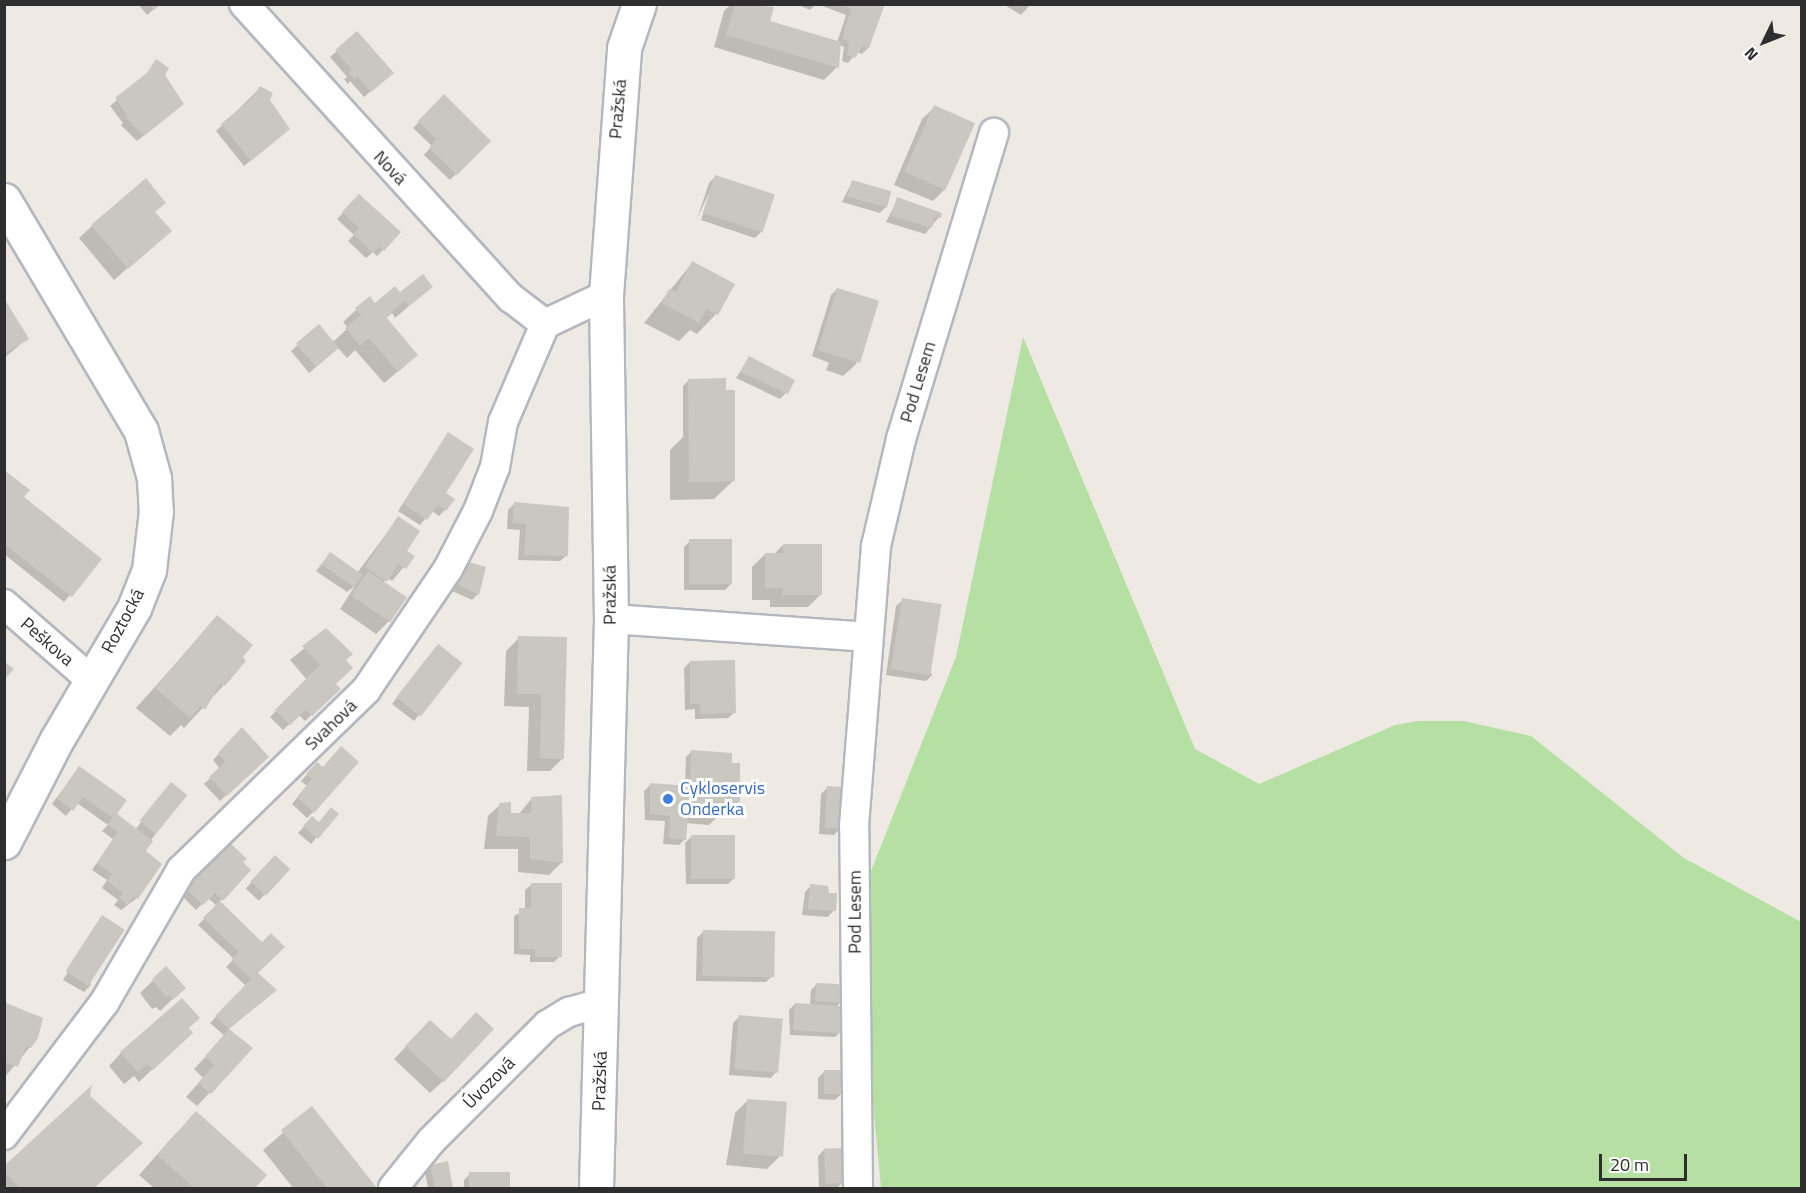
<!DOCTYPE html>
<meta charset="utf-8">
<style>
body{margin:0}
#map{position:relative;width:1806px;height:1193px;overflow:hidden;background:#eee9e2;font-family:"Titillium Web",sans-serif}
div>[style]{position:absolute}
.green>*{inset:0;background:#b6dfa4}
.shadow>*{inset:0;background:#0003;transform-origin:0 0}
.building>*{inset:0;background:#cac7c0;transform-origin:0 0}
.roads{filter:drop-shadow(2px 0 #b5b7c0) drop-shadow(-2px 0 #b5b7c0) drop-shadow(0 2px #b5b7c0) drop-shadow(0 -2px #b5b7c0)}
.minor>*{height:28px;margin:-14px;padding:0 14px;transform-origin:14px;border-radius:14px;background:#fff}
.tertiary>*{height:33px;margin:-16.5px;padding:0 16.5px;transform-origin:16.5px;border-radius:16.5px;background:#fff}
.secondary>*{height:33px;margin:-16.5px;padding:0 16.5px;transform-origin:16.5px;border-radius:16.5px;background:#fff}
.dots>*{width:16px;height:16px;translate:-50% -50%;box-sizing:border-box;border:3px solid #fff;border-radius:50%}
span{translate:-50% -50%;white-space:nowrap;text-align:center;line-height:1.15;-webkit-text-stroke:6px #fff;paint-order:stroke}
.street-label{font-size:18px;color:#2e2e2e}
.shop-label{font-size:18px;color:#366cbe}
.left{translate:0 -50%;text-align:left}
.frame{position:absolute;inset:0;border:6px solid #2e2e2e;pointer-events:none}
.north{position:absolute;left:1734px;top:12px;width:60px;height:60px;-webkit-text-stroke:4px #fff;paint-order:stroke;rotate:227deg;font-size:16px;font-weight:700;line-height:24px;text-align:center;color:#2e2e2e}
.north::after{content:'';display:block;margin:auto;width:21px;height:27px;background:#2e2e2e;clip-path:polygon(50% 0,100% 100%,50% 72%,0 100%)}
.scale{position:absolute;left:1599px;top:1154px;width:88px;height:27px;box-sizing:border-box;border:3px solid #2e2e2e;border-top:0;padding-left:8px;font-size:18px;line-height:21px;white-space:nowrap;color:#2e2e2e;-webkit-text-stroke:4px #fff;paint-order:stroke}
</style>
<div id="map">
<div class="green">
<div style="clip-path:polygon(1023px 337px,1195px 749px,1259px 784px,1395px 725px,1418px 721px,1464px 721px,1531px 736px,1684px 858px,1801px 922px,1801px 1188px,881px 1188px,855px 911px,956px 657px)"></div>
</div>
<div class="shadow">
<div style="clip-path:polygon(138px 4px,160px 4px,147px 15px)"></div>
<div style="clip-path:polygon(731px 4px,772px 8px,768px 22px,837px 43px,846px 15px,817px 4px,884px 4px,868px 48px,862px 54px,857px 52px,848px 63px,842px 61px,844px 47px,839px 45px,837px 67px,824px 80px,714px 47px,724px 11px)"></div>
<div style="clip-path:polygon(796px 4px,816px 4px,810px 10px)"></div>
<div style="clip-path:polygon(1003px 4px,1031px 4px,1021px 15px)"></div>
<div style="clip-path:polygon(357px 33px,386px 78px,364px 97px,350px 81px,348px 84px,344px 79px,347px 77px,330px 57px)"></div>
<div style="clip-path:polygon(156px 61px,176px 110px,137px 141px,121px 125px,123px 123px,110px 106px,144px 77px)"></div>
<div style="clip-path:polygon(261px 87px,282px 135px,244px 166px,216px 131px)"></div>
<div style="clip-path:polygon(444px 96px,489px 141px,450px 180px,424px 155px,432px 146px,413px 128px)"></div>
<div style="clip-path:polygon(935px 107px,946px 188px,933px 201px,894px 185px,922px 119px)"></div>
<div style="clip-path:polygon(715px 177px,761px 232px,755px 238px,701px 220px,714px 182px,697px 219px,709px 183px)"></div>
<div style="clip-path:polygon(852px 182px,886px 207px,880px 213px,842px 202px)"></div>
<div style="clip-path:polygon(359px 196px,383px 250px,377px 256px,373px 252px,366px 258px,348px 241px,354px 235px,337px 219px)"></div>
<div style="clip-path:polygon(898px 199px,939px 217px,925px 234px,886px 222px)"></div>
<div style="clip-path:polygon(92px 226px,170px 231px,114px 280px,79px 238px)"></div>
<div style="clip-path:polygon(692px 263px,733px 284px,716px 314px,697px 334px,690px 330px,679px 341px,644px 323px)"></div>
<div style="clip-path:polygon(431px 287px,395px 318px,392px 313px,385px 319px,403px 367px,384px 383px,355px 350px,347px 358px,338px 348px,309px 373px,291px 351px,319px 326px,333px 342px,348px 328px,343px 322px,369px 298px,375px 305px)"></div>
<div style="clip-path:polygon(837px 289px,877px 302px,856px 364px,843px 376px,826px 370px,829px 363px,812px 356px,831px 295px)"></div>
<div style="clip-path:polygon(4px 300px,27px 339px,4px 358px)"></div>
<div style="clip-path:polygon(749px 358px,786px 393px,780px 399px,736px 378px)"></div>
<div style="clip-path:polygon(689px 380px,734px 480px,714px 499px,670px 500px,670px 450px,683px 437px,683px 386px)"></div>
<div style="clip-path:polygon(448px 434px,445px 510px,439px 516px,432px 511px,420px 525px,398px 511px)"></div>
<div style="clip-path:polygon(4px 472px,22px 497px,100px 560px,64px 602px,4px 554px)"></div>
<div style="clip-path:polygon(514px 504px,567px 555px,560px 561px,518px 560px,520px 530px,507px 529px,508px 510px)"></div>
<div style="clip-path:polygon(398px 518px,405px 552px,413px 556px,392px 581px,387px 578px,383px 583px,389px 621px,376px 634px,340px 609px,355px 586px,347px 592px,316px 571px,330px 554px,357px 573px)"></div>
<div style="clip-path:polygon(690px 541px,731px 584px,725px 590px,684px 590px,684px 547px)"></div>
<div style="clip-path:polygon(783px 545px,821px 594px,808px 607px,770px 607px,770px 600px,752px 600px,752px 567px,765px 554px,774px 554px)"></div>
<div style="clip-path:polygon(470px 564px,478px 594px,472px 600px,450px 590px)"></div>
<div style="clip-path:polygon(903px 600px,932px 675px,926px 681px,886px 675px,896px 606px)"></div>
<div style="clip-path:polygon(217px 617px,224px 685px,184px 728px,181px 725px,170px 736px,136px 708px)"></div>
<div style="clip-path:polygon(326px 630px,344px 661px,333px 685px,337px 690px,305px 721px,299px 715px,283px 730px,270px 717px,307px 680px,290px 660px)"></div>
<div style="clip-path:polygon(519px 638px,565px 639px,563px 758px,550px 771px,527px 771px,529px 707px,504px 706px,506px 651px)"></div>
<div style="clip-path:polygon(432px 652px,460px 663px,414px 721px,392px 704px)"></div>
<div style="clip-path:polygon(690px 662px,735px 712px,728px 718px,695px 719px,695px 709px,685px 710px,684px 668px)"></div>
<div style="clip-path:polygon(242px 729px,267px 757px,220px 801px,204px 784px,220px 769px,213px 760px)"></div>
<div style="clip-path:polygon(692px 751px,739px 801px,733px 807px,715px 807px,715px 819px,709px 825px,686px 823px,685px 839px,679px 845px,663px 844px,665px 821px,645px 820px,644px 791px,650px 785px,685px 787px,686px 757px)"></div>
<div style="clip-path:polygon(317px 764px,313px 812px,307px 818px,292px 804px,307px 786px,301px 781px)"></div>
<div style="clip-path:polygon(74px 774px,135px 830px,166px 790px,156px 833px,143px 852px,160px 864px,137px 898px,121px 910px,114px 905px,118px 900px,102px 888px,107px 880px,92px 870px,113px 839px,102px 831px,108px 825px,77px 803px,66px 816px,52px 804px)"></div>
<div style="clip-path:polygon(827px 788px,840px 828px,834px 835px,819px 834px,821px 794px)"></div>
<div style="clip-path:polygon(532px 798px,562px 862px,549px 875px,518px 872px,518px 849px,484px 849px,488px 816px,502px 803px,509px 814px,519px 814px)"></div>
<div style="clip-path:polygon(337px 814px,311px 844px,298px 833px,312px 818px,318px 824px)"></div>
<div style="clip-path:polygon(691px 837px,734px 878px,728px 884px,686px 884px,685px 843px)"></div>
<div style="clip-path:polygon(227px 842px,249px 870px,219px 902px,269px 996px,228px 1029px,251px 1049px,197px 1106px,186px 1097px,203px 1078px,194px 1069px,225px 1036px,210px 1023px,246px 986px,226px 967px,234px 959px,198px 925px,217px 906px,208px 898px,196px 910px,179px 893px)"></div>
<div style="left:275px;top:857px;width:18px;height:43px;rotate:43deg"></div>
<div style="clip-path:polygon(532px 884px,560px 956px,554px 962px,530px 962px,530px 955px,514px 954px,514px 916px,525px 910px,525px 890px)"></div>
<div style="clip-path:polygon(811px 886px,834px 910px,828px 917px,802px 915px,805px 892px)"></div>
<div style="clip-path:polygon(103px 917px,90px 986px,84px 992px,63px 980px)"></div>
<div style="clip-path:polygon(703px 932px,772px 976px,766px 982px,696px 981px,697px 938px)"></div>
<div style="clip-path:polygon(166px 968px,184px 988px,160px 1011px,156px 1007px,152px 1009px,140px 993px)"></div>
<div style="clip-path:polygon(817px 984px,841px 1002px,836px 1007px,841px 1031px,835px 1037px,790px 1035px,789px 1010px,795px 1004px,810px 1005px,811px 990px)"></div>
<div style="clip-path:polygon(4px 1004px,30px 1047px,4px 1078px)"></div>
<div style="clip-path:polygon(739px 1017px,777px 1071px,771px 1078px,729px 1075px,733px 1023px)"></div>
<div style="clip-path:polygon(187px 1029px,178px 1045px,139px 1082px,134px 1076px,124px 1084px,109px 1066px,121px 1053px)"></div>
<div style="clip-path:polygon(417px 1035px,450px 1041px,443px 1081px,430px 1093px,394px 1059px)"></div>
<div style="clip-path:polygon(824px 1072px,841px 1094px,835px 1100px,818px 1099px,818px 1078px)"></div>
<div style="clip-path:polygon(88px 1097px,141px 1143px,93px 1188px,8px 1188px,4px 1184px,4px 1168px)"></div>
<div style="clip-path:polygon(748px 1100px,780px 1156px,767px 1169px,726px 1165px,735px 1113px)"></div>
<div style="clip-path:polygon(312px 1108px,375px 1188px,293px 1188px,263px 1150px)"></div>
<div style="clip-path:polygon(177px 1132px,265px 1176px,253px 1188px,154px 1188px,139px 1175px)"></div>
<div style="clip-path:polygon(824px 1150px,843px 1182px,837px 1188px,819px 1187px,818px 1156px)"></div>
<div style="clip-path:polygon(447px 1163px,451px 1188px,428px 1188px,425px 1172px,431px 1166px)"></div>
<div style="clip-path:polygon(508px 1173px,508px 1188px,464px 1188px,464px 1180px,470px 1174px)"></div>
</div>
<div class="building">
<div style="clip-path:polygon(149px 4px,161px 4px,154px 10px)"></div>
<div style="clip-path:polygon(735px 4px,774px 7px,770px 21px,841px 42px,839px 68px,726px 35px)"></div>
<div style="clip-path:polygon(839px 4px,885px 4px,869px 48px,863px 46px,855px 58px,847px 55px,849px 41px,842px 39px,851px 9px)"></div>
<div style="clip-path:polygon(357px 31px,394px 73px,371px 92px,357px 76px,354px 79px,349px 72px,352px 70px,335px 50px)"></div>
<div style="clip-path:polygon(156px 59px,169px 68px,165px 75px,184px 104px,144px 136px,126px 118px,128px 116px,115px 98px,148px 72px)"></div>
<div style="clip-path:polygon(260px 86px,273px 93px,270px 100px,290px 129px,251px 161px,221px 124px,252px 98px)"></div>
<div style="clip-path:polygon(444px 94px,491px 141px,457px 175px,429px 148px,436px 139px,418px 121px)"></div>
<div style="left:934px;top:105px;width:45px;height:73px;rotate:24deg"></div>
<div style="left:715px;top:175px;width:63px;height:40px;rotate:18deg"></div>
<div style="clip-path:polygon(146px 178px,166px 203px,155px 212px,172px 231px,128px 269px,91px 225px)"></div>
<div style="left:852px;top:180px;width:41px;height:17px;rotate:16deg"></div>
<div style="clip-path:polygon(359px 194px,401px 232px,384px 251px,379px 246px,373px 253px,353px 234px,359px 228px,342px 212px)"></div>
<div style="clip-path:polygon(897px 197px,942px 213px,941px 218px,935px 217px,932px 228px,891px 216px)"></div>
<div style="clip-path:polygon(692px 261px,735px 284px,718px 315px,706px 309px,699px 323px,662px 303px,669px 289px,676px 292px)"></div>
<div style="clip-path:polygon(423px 274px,433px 287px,409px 306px,405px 301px,386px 317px,418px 355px,398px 372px,369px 338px,360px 346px,345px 328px,361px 315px,355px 308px,370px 296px,375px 303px,395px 286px,400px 292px)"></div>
<div style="left:837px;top:288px;width:44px;height:65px;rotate:17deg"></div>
<div style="clip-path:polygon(4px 298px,29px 339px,4px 354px)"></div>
<div style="left:319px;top:324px;width:31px;height:30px;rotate:50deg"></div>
<div style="clip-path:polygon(749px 356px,795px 380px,788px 394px,740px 372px)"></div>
<div style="clip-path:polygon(726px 378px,726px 390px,735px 390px,735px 481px,689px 482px,688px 379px)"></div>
<div style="clip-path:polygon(448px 432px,474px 449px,446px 493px,455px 499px,446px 511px,438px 505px,427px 520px,403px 504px)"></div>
<div style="clip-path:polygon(4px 470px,30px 490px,24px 497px,102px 559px,72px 597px,4px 544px)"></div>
<div style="clip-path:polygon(514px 502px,569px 507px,568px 556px,524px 555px,526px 524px,512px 523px)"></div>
<div style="clip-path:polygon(398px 516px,420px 531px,407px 551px,415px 556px,406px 569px,398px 564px,387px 582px,365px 567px)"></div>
<div style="left:689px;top:539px;width:43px;height:45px"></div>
<div style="clip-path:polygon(783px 544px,822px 544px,822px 595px,782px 595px,783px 588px,765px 588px,765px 553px,783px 553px)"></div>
<div style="left:330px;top:552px;width:40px;height:15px;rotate:35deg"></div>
<div style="clip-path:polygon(469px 562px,486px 567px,479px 595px,455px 583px)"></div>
<div style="left:368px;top:571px;width:47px;height:30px;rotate:34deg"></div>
<div style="left:902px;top:598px;width:40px;height:72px;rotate:9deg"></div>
<div style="clip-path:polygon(217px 615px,253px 645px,243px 657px,246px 661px,225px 686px,221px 683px,205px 710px,201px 706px,190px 718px,155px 688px)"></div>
<div style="clip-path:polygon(326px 628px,353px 654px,346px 660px,353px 668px,336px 684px,341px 689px,312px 716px,306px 710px,290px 725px,275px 710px,320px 665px,302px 646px)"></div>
<div style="clip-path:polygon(518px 636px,567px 637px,564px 759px,540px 758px,541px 694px,517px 694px)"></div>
<div style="left:438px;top:644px;width:31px;height:68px;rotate:38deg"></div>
<div style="clip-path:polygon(735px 660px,736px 713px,700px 714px,700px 704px,690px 704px,690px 661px)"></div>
<div style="clip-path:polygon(4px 661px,14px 669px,4px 680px)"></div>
<div style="clip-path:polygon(242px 727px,269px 757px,227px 796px,209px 777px,225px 762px,218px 753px)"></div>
<div style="clip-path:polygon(341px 746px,359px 762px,314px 813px,297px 797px,312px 779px,306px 774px,317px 762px,323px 767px)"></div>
<div style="clip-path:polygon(691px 750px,732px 753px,732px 763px,740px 763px,740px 802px,717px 802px,716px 819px,688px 817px,686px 840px,669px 838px,670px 816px,650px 814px,650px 783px,690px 786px)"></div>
<div style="clip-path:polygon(79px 766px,127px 800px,117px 814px,153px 841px,146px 851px,162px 864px,138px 899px,134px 896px,128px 905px,119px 898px,123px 893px,107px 881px,112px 874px,97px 863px,118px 832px,107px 824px,113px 818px,83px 797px,73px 811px,57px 798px)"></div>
<div style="left:171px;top:782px;width:21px;height:50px;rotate:39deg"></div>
<div style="left:827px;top:786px;width:17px;height:42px;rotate:3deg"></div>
<div style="clip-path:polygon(562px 795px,563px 863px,530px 859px,530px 837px,496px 836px,499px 803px,511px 802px,511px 813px,531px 813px,531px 797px)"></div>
<div style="clip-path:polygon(331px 807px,339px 814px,318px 839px,303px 826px,312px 816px,319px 822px)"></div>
<div style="left:691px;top:835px;width:44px;height:44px"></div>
<div style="clip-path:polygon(227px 840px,247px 859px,243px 862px,251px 870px,223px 901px,215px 893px,203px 905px,183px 886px)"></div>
<div style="left:275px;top:855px;width:21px;height:36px;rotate:43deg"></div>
<div style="clip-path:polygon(531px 883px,562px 883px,562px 957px,535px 957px,535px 949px,519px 949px,519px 908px,531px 908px)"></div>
<div style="clip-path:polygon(810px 884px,828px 886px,829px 893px,837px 893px,836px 911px,808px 909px)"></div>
<div style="clip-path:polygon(220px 901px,262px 942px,271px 933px,285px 947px,258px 973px,277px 990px,229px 1029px,215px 1016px,251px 979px,231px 960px,239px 952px,203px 918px)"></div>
<div style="left:102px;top:915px;width:27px;height:67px;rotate:33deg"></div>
<div style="left:703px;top:930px;width:72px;height:46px;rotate:1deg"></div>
<div style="clip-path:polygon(166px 966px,186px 988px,173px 1000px,170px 995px,166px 997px,152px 979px)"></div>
<div style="clip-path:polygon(816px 983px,839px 984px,843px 1003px,815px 1001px)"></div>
<div style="clip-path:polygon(182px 998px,200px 1018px,189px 1028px,193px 1033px,153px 1070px,147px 1064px,138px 1072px,120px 1052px)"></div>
<div style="clip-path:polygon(4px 1002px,43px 1018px,38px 1038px,31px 1048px,26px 1046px,18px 1067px,4px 1062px)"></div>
<div style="left:795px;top:1003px;width:48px;height:27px;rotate:4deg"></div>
<div style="clip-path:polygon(476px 1012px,494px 1029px,444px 1082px,405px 1046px,430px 1020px,451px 1039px)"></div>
<div style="left:739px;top:1015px;width:44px;height:54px;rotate:5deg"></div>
<div style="clip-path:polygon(229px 1029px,253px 1048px,211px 1094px,198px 1083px,214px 1065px,205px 1056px)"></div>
<div style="left:824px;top:1070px;width:18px;height:24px"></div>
<div style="clip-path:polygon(92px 1085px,90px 1096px,143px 1143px,94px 1188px,20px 1188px,4px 1172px,4px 1166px)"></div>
<div style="left:747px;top:1099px;width:40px;height:55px;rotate:4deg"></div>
<div style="clip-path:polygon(312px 1106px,377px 1188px,327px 1188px,281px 1130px)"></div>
<div style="clip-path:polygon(196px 1111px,267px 1175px,255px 1188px,194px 1188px,157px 1155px)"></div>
<div style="left:844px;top:1148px;width:35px;height:20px;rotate:88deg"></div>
<div style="clip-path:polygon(448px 1161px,453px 1188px,435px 1188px,430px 1165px)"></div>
<div style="left:469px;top:1172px;width:41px;height:16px"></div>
</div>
<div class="roads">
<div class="minor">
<div style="left:244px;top:4px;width:397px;rotate:47.8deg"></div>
<div style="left:511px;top:298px;width:43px;rotate:37.4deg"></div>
<div style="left:4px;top:604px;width:114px;rotate:41.1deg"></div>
<div style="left:611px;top:619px;width:256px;rotate:4deg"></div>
<div style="left:4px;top:1135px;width:166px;rotate:-52.9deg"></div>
<div style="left:104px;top:1003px;width:154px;rotate:-59.9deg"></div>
<div style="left:181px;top:870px;width:258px;rotate:-44.2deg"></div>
<div style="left:366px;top:690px;width:146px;rotate:-55.9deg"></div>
<div style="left:448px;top:569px;width:65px;rotate:-62.7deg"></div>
<div style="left:478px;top:511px;width:47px;rotate:-68.9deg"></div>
<div style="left:495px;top:467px;width:46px;rotate:-79.9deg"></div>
<div style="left:503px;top:422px;width:107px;rotate:-66.8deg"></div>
<div style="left:545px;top:324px;width:68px;rotate:-25.4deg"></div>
<div style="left:393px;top:1188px;width:60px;rotate:-51deg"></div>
<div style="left:431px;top:1141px;width:164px;rotate:-45deg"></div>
<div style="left:547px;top:1025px;width:26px;rotate:-31deg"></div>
<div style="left:569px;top:1012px;width:35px;rotate:-16deg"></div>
<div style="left:858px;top:1188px;width:362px;rotate:-90.6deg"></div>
<div style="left:854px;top:826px;width:281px;rotate:-85.5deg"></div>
<div style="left:876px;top:546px;width:110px;rotate:-76.8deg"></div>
<div style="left:901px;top:439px;width:320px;rotate:-73.1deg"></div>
</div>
<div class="tertiary">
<div style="left:4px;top:200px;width:269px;rotate:59.3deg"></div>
<div style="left:141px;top:431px;width:49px;rotate:74.5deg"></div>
<div style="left:154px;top:478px;width:33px;rotate:87deg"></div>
<div style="left:156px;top:511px;width:59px;rotate:96.8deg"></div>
<div style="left:149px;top:570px;width:41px;rotate:111.5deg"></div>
<div style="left:134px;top:608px;width:152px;rotate:120.4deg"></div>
<div style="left:57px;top:739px;width:116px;rotate:117.2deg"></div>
</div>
<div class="secondary">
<div style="left:596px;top:1188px;width:569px;rotate:-88.49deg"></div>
<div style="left:611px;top:619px;width:324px;rotate:-90.9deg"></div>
<div style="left:606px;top:295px;width:248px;rotate:-85.8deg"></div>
<div style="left:624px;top:48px;width:46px;rotate:-71.2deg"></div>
</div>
</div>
<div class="dots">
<div style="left:668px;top:799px;background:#3f7fe0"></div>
</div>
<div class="street-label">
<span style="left:618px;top:109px;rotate:-85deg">Pražská</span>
<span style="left:390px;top:168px;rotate:47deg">Nová</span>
<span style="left:918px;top:382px;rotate:-73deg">Pod Lesem</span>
<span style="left:610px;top:595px;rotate:-90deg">Pražská</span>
<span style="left:123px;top:621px;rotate:-62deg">Roztocká</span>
<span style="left:47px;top:642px;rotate:41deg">Peškova</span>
<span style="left:331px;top:725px;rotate:-44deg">Svahová</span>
<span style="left:855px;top:912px;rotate:-90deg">Pod Lesem</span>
<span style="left:600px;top:1081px;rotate:-88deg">Pražská</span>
<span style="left:489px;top:1083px;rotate:-45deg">Úvozová</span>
</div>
<div class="shop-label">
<span class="left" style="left:680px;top:799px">Cykloservis<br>Onderka</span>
</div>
<div class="frame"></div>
<div class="north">N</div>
<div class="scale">20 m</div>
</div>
